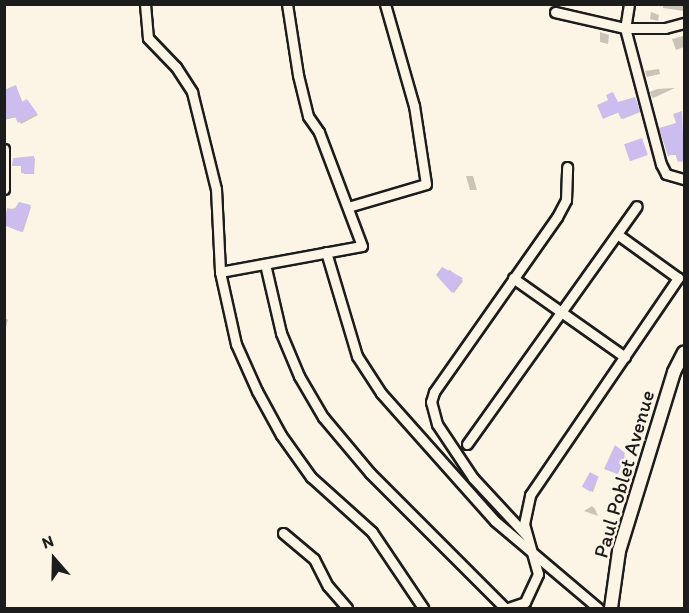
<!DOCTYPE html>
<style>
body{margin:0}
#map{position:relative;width:689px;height:613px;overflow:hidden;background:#fcf5e5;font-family:Itim,sans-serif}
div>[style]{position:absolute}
.shadow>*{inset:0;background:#0003;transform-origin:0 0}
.building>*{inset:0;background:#cbbeef;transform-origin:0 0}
.roads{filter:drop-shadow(2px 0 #1c1c1c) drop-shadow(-2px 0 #1c1c1c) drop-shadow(0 2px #1c1c1c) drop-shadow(0 -2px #1c1c1c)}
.minor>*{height:9px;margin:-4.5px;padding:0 4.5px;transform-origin:4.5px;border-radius:4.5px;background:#fcf5e5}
.secondary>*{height:12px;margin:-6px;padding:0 6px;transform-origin:6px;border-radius:6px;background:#fcf5e5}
span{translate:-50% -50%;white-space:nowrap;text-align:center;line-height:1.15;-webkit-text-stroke:5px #fcf5e5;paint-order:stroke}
.street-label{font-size:21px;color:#1c1c1c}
.frame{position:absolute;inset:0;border:6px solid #1c1c1c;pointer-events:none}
.north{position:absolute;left:24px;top:529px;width:60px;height:60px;-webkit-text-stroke:4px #fcf5e5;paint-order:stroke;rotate:340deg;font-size:16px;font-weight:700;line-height:24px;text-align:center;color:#1c1c1c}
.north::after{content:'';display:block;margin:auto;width:21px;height:27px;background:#1c1c1c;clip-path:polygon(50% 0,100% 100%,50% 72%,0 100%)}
</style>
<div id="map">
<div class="shadow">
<div style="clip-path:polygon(663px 4px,684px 4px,684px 11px,663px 8px)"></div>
<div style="clip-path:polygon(651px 12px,659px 15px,658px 21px,650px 19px)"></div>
<div style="clip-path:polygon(600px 32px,609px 35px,608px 44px,600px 42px)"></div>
<div style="clip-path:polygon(683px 36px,684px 47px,676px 50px,672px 39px)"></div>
<div style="clip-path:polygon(659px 69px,660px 74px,647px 77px,645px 71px)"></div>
<div style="clip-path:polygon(16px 87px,23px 103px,29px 103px,38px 115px,21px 124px,17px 117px,4px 120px)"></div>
<div style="clip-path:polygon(675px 88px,653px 98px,652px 97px,650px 92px,657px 89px)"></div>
<div style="clip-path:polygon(636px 100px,640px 112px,623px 119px,620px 112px,604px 118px,610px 101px,619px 104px)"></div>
<div style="clip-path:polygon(681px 112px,684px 161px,680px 162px,677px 155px,669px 155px)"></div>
<div style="clip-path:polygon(35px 158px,34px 174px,24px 174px,23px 166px,14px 166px)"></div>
<div style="clip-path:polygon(466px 176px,473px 176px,477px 190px,470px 190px)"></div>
<div style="clip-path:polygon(31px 207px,23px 232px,4px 225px,8px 209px)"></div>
<div style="left:4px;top:264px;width:3px;height:20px;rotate:45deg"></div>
<div style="clip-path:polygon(450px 270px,463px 281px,454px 293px,438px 275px)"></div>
<div style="clip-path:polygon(4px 317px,8px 320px,6px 327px,4px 327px)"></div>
<div style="clip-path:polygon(615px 447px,625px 456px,618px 474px,607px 469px)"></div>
<div style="clip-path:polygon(598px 478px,593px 492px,585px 488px)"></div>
<div style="clip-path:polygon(592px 506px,595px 509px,598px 516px,584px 511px)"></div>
</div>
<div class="building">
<div style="clip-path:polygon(16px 85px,22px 102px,27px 99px,37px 113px,18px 123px,14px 115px,4px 120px,4px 90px)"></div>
<div style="clip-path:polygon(613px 92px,618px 102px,635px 97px,640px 111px,621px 119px,618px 112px,603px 119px,597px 105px,608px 100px,606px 95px)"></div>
<div style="clip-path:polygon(682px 111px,684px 160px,678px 162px,675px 154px,668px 156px,659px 128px,676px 123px,673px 114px)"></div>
<div style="left:642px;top:138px;width:18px;height:19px;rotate:71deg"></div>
<div style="clip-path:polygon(34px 156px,33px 174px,21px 173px,21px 166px,12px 166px,13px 158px)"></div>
<div style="clip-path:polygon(19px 202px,31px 205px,21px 232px,4px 225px,7px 208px,14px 210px)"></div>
<div style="clip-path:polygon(442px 267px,463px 278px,452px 293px,436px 275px)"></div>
<div style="clip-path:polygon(615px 445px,625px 453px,617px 474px,604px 469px)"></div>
<div style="left:590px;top:472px;width:10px;height:17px;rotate:29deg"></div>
</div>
<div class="roads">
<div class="minor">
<div style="left:145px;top:4px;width:34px;rotate:85deg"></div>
<div style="left:148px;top:38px;width:40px;rotate:46deg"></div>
<div style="left:176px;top:67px;width:30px;rotate:57deg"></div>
<div style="left:192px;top:92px;width:100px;rotate:76.1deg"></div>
<div style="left:216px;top:189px;width:83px;rotate:87.2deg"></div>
<div style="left:220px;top:272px;width:74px;rotate:77.5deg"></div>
<div style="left:236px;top:344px;width:51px;rotate:65.9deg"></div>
<div style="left:257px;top:391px;width:50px;rotate:61.4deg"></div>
<div style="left:281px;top:435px;width:52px;rotate:54.5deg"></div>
<div style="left:311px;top:477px;width:82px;rotate:42deg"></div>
<div style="left:372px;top:532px;width:92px;rotate:56.1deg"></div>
<div style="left:629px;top:4px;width:24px;rotate:99deg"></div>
<div style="left:625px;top:28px;width:141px;rotate:75.2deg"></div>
<div style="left:661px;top:164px;width:11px;rotate:63deg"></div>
<div style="left:666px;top:174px;width:19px;rotate:16deg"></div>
<div style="left:555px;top:12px;width:72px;rotate:12.9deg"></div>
<div style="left:625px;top:28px;width:40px"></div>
<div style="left:665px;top:28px;width:20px;rotate:-15deg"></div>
<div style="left:4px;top:149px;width:40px;rotate:90deg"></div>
<div style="left:348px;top:207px;width:81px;rotate:-16.4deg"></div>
<div style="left:426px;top:184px;width:79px;rotate:-98.7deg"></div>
<div style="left:414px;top:106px;width:106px;rotate:-105.9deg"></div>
<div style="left:326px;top:252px;width:109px;rotate:73.4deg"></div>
<div style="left:357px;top:356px;width:44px;rotate:57deg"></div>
<div style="left:381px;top:393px;width:171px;rotate:48.3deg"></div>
<div style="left:495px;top:521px;width:135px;rotate:40.2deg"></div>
<div style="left:265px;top:264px;width:71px;rotate:76.9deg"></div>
<div style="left:281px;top:333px;width:47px;rotate:67.3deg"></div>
<div style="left:299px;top:376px;width:48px;rotate:59.7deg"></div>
<div style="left:323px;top:417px;width:73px;rotate:50deg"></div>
<div style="left:370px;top:473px;width:191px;rotate:45deg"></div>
<div style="left:220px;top:272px;width:144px;rotate:-10.4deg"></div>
<div style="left:362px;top:246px;width:122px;rotate:-110.7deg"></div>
<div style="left:319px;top:132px;width:19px;rotate:-125deg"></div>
<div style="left:308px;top:116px;width:42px;rotate:-103.7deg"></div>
<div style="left:298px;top:75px;width:72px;rotate:-98.8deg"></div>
<div style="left:513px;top:278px;width:137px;rotate:35.2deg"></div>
<div style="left:467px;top:444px;width:292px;rotate:-54.5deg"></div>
<div style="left:283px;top:533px;width:40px;rotate:40deg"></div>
<div style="left:314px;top:559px;width:30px;rotate:63deg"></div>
<div style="left:328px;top:586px;width:29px;rotate:49deg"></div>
<div style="left:526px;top:535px;width:78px;rotate:-132.9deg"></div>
<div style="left:473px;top:478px;width:65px;rotate:-123.7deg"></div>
<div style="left:437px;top:424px;width:23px;rotate:-105deg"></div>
<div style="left:431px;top:402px;width:10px;rotate:-73deg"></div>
<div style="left:434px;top:392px;width:214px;rotate:-54.9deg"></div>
<div style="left:557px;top:217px;width:19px;rotate:-62deg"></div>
<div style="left:566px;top:200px;width:33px;rotate:-88deg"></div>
<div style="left:508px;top:608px;width:18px;rotate:-19deg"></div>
<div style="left:525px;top:602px;width:31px;rotate:-65deg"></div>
<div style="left:538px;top:574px;width:52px;rotate:-105.6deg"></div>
<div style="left:524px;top:524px;width:30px;rotate:-78deg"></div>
<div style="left:530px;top:495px;width:263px;rotate:-55.7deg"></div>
<div style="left:678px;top:278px;width:75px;rotate:-144.2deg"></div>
</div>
<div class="secondary">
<div style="left:611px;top:608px;width:58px;rotate:-82deg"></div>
<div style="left:619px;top:551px;width:187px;rotate:-72.9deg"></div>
<div style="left:674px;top:372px;width:22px;rotate:-63deg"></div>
</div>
</div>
<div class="street-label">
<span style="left:624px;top:474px;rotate:-74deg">Paul Poblet Avenue</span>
</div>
<div class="frame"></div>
<div class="north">N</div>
</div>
